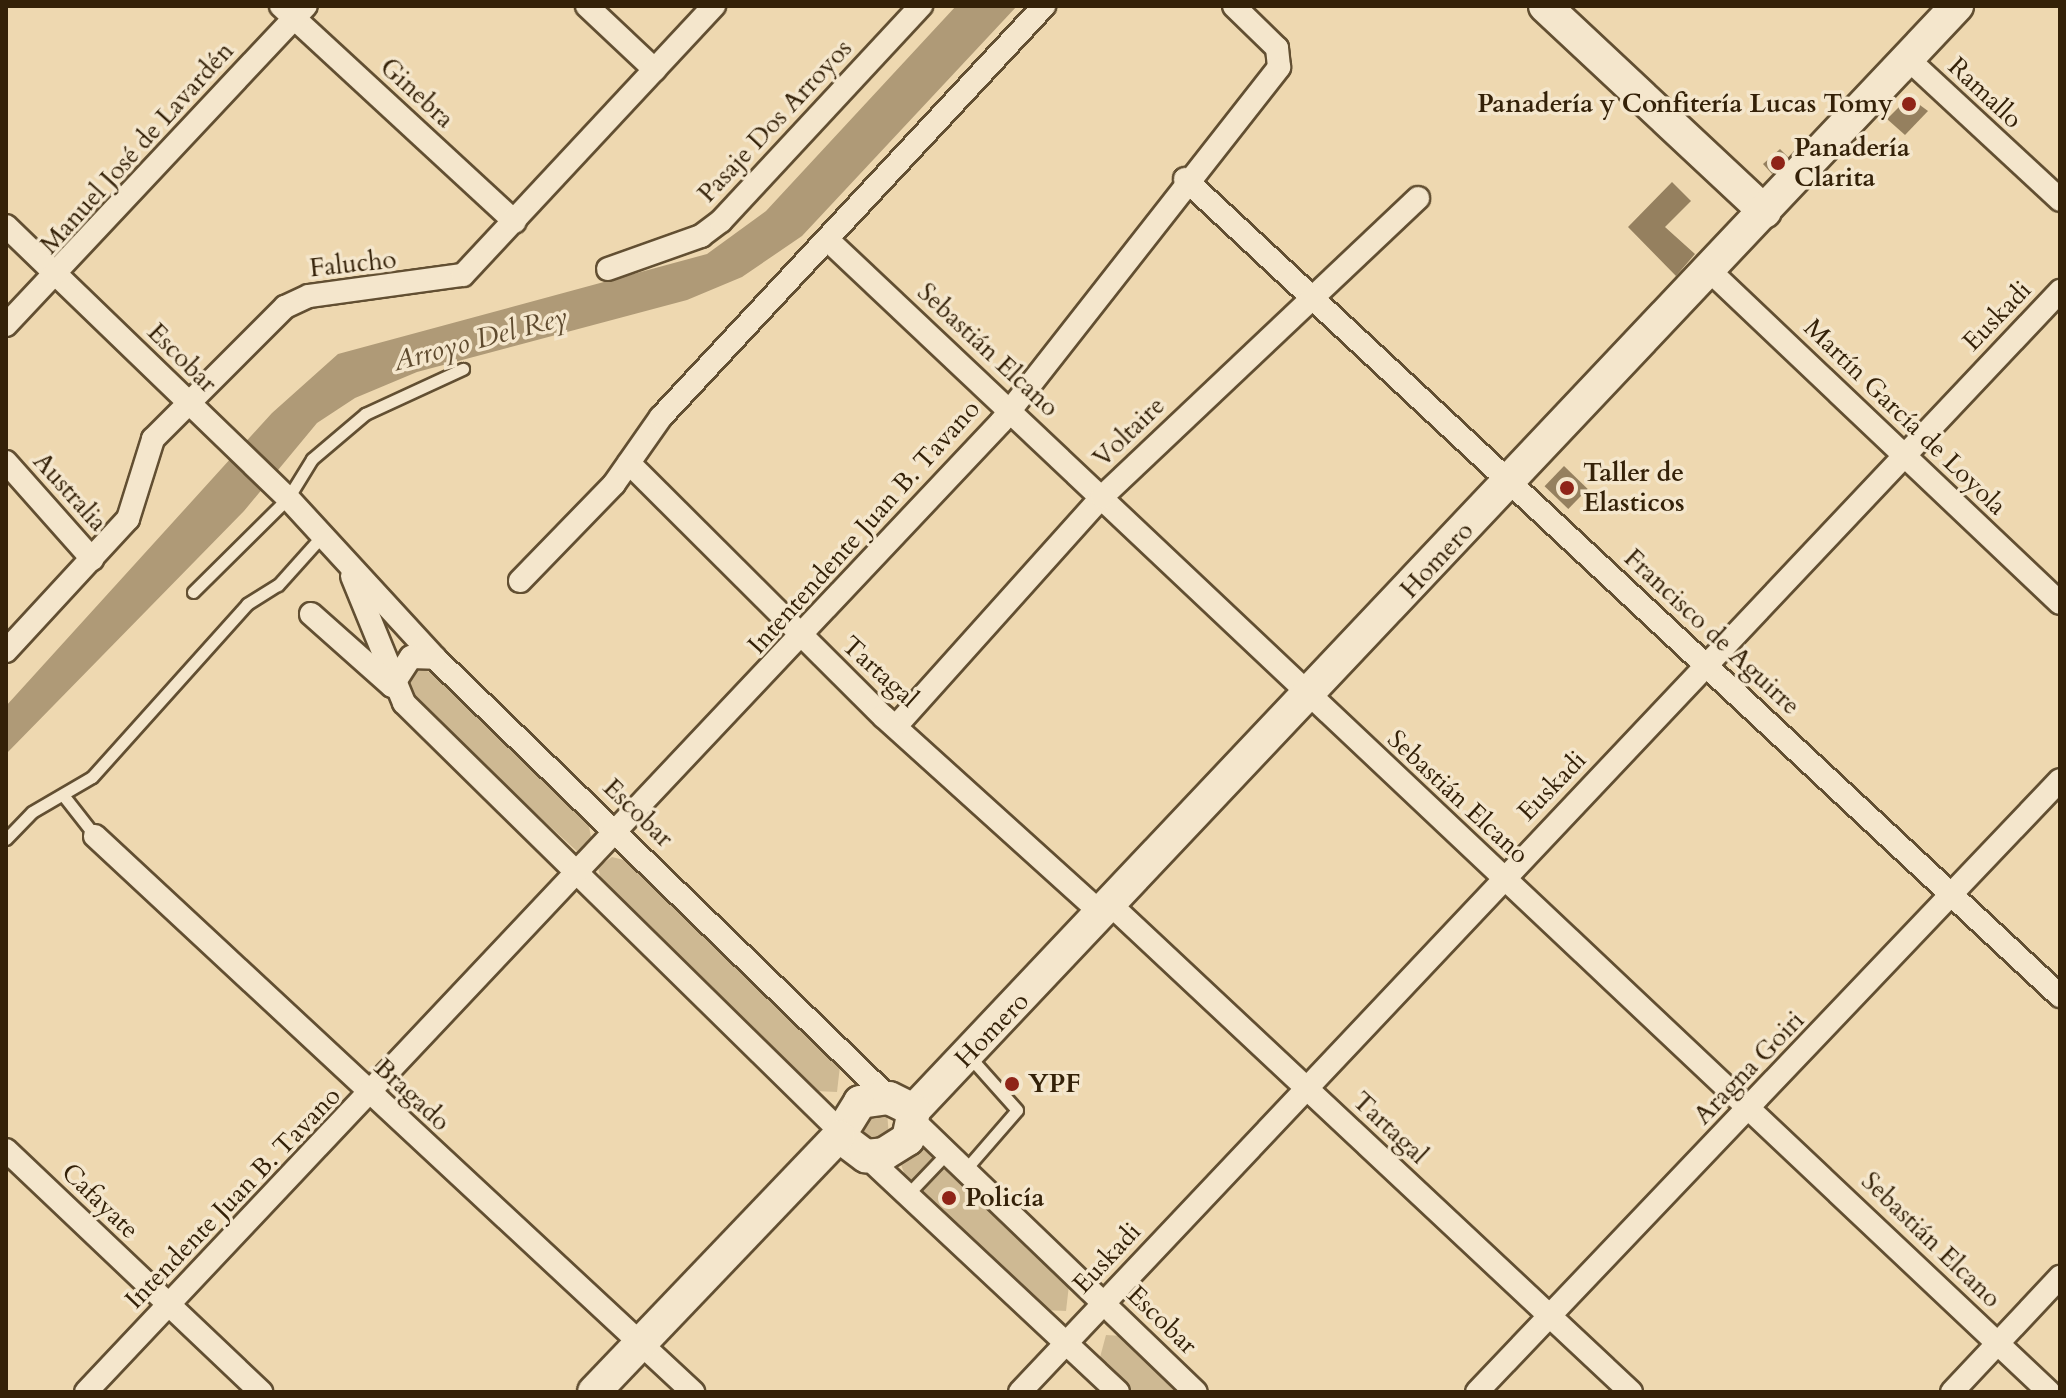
<!DOCTYPE html>
<meta charset="utf-8">
<style>
body{margin:0}
#map{position:relative;width:2066px;height:1398px;overflow:hidden;background:#eed8b0;font-family:Cardo,serif}
div>[style]{position:absolute}
.green>*{inset:0;background:#ceb993}
.water>*{inset:0;background:#af9a77}
.building>*{inset:0;background:#95805f;transform-origin:0 0}
.roads{filter:drop-shadow(2px 0 #624f32) drop-shadow(-2px 0 #624f32) drop-shadow(0 2px #624f32) drop-shadow(0 -2px #624f32)}
.lane>*{height:11px;margin:-5.5px;padding:0 5.5px;transform-origin:5.5px;border-radius:5.5px;background:#f4e6cc}
.street>*{height:22px;margin:-11px;padding:0 11px;transform-origin:11px;border-radius:11px;background:#f4e6cc}
.secondary>*{height:32px;margin:-16px;padding:0 16px;transform-origin:16px;border-radius:16px;background:#f4e6cc}
.dots>*{width:22px;height:22px;translate:-50% -50%;box-sizing:border-box;border:4px solid #f4e6cc;border-radius:50%}
span{translate:-50% -50%;white-space:nowrap;text-align:center;line-height:1.15;-webkit-text-stroke:7px #f4e6cc;paint-order:stroke}
.street-label{font-size:26px;color:#342108}
.poi-label{font-size:26px;color:#342108;font-weight:700}
.right{translate:-100% -50%;text-align:right}
.left{translate:0 -50%;text-align:left}
.water-label{font-size:28px;color:#5f4b2f;font-style:italic}
.frame{position:absolute;inset:0;border:8px solid #342108;pointer-events:none}
</style>
<div id="map">
<div class="green">
<div style="clip-path:polygon(413px 668px,435px 673px,589px 826px,592px 843px,580px 854px,410px 698px,405px 676px)"></div>
<div style="clip-path:polygon(612px 857px,624px 860px,840px 1066px,837px 1092px,815px 1091px,603px 889px,598px 867px)"></div>
<div style="clip-path:polygon(887px 1112px,889px 1137px,865px 1144px,855px 1117px)"></div>
<div style="clip-path:polygon(921px 1147px,1069px 1285px,1066px 1311px,1044px 1310px,906px 1178px,900px 1162px)"></div>
<div style="clip-path:polygon(1106px 1335px,1123px 1336px,1183px 1392px,1131px 1392px,1099px 1361px)"></div>
</div>
<div class="water">
<div style="clip-path:polygon(956px 6px,1017px 6px,802px 236px,742px 277px,687px 300px,417px 372px,355px 398px,317px 423px,244px 511px,6px 754px,6px 706px,272px 413px,338px 354px,707px 254px,766px 211px)"></div>
</div>
<div class="building">
<div style="clip-path:polygon(1909px 97px,1928px 111px,1905px 135px,1887px 119px)"></div>
<div style="clip-path:polygon(1780px 149px,1788px 157px,1772px 174px,1763px 164px)"></div>
<div style="clip-path:polygon(1672px 182px,1691px 201px,1665px 227px,1695px 254px,1676px 276px,1628px 227px)"></div>
<div style="left:1564px;top:466px;width:33px;height:28px;rotate:44deg"></div>
</div>
<div class="roads">
<div class="lane">
<div style="left:193px;top:592px;width:134px;rotate:-44.7deg"></div>
<div style="left:288px;top:498px;width:46px;rotate:-58.4deg"></div>
<div style="left:312px;top:459px;width:70px;rotate:-40.3deg"></div>
<div style="left:365px;top:414px;width:108px;rotate:-24.7deg"></div>
<div style="left:63px;top:795px;width:52px;rotate:52deg"></div>
<div style="left:6px;top:839px;width:37px;rotate:-46deg"></div>
<div style="left:32px;top:812px;width:69px;rotate:-30.3deg"></div>
<div style="left:92px;top:777px;width:232px;rotate:-48.1deg"></div>
<div style="left:247px;top:604px;width:36px;rotate:-32deg"></div>
<div style="left:278px;top:585px;width:66px;rotate:-48.1deg"></div>
<div style="left:965px;top:1170px;width:79px;rotate:-49.1deg"></div>
<div style="left:1017px;top:1110px;width:74px;rotate:-131.7deg"></div>
<div style="left:908px;top:1194px;width:57px;rotate:-46.4deg"></div>
</div>
<div class="street">
<div style="left:281px;top:6px;width:318px;rotate:42.7deg"></div>
<div style="left:587px;top:6px;width:93px;rotate:43.3deg"></div>
<div style="left:1908px;top:59px;width:207px;rotate:42.8deg"></div>
<div style="left:1185px;top:179px;width:1197px;rotate:43.04deg"></div>
<div style="left:6px;top:226px;width:392px;rotate:44deg"></div>
<div style="left:288px;top:498px;width:217px;rotate:47.4deg"></div>
<div style="left:435px;top:658px;width:632px;rotate:44.1deg"></div>
<div style="left:829px;top:241px;width:1677px;rotate:43.33deg"></div>
<div style="left:608px;top:269px;width:99px;rotate:-19.5deg"></div>
<div style="left:701px;top:236px;width:25px;rotate:-37deg"></div>
<div style="left:721px;top:221px;width:294px;rotate:-47.1deg"></div>
<div style="left:1711px;top:272px;width:481px;rotate:43.5deg"></div>
<div style="left:6px;top:325px;width:438px;rotate:-46.8deg"></div>
<div style="left:6px;top:462px;width:130px;rotate:48.4deg"></div>
<div style="left:629px;top:463px;width:359px;rotate:44.9deg"></div>
<div style="left:883px;top:716px;width:297px;rotate:42.1deg"></div>
<div style="left:352px;top:576px;width:137px;rotate:67.7deg"></div>
<div style="left:404px;top:703px;width:608px;rotate:44.47deg"></div>
<div style="left:520px;top:581px;width:135px;rotate:-45.9deg"></div>
<div style="left:614px;top:484px;width:82px;rotate:-55deg"></div>
<div style="left:661px;top:417px;width:562px;rotate:-47.02deg"></div>
<div style="left:311px;top:614px;width:108px;rotate:41.6deg"></div>
<div style="left:6px;top:651px;width:180px;rotate:-47.3deg"></div>
<div style="left:128px;top:519px;width:84px;rotate:-72.6deg"></div>
<div style="left:153px;top:439px;width:187px;rotate:-45deg"></div>
<div style="left:285px;top:307px;width:26px;rotate:-25deg"></div>
<div style="left:309px;top:296px;width:155px;rotate:-7.8deg"></div>
<div style="left:463px;top:275px;width:368px;rotate:-47deg"></div>
<div style="left:392px;top:686px;width:35px;rotate:-57deg"></div>
<div style="left:411px;top:657px;width:24px;rotate:2deg"></div>
<div style="left:898px;top:724px;width:305px;rotate:-48.1deg"></div>
<div style="left:1102px;top:497px;width:435px;rotate:-43.4deg"></div>
<div style="left:95px;top:836px;width:817px;rotate:42.92deg"></div>
<div style="left:1112px;top:906px;width:711px;rotate:43.12deg"></div>
<div style="left:916px;top:1123px;width:388px;rotate:43.9deg"></div>
<div style="left:6px;top:1150px;width:352px;rotate:43.5deg"></div>
<div style="left:866px;top:1156px;width:345px;rotate:43.1deg"></div>
<div style="left:86px;top:1392px;width:1333px;rotate:-46.67deg"></div>
<div style="left:1001px;top:422px;width:451px;rotate:-51.9deg"></div>
<div style="left:1279px;top:67px;width:19px;rotate:-96deg"></div>
<div style="left:1277px;top:48px;width:60px;rotate:-135.7deg"></div>
<div style="left:1020px;top:1392px;width:1515px;rotate:-46.63deg"></div>
<div style="left:1477px;top:1392px;width:845px;rotate:-46.39deg"></div>
<div style="left:1952px;top:1392px;width:158px;rotate:-46.8deg"></div>
</div>
<div class="secondary">
<div style="left:1545px;top:6px;width:301px;rotate:43.1deg"></div>
<div style="left:914px;top:1110px;width:1519px;rotate:-46.63deg"></div>
<div style="left:839px;top:1136px;width:34px;rotate:37deg"></div>
<div style="left:866px;top:1156px;width:18px;rotate:-6deg"></div>
<div style="left:884px;top:1154px;width:28px;rotate:-32deg"></div>
<div style="left:908px;top:1139px;width:30px;rotate:-78deg"></div>
<div style="left:839px;top:1136px;width:40px;rotate:-58deg"></div>
<div style="left:860px;top:1102px;width:29px;rotate:-8deg"></div>
<div style="left:889px;top:1098px;width:28px;rotate:26deg"></div>
<div style="left:594px;top:1392px;width:354px;rotate:-46.3deg"></div>
</div>
</div>
<div class="dots">
<div style="left:1909px;top:104px;background:#8f2418"></div>
<div style="left:1778px;top:163px;background:#8f2418"></div>
<div style="left:1567px;top:488px;background:#8f2418"></div>
<div style="left:1012px;top:1084px;background:#8f2418"></div>
<div style="left:949px;top:1198px;background:#8f2418"></div>
</div>
<div class="street-label">
<span style="left:417px;top:93px;rotate:43deg">Ginebra</span>
<span style="left:1985px;top:93px;rotate:43deg">Ramallo</span>
<span style="left:775px;top:121px;rotate:-47deg">Pasaje Dos Arroyos</span>
<span style="left:137px;top:148px;rotate:-48deg">Manuel José de Lavardén</span>
<span style="left:353px;top:264px;rotate:-6deg">Falucho</span>
<span style="left:1997px;top:316px;rotate:-46deg">Euskadi</span>
<span style="left:988px;top:350px;rotate:43deg">Sebastián Elcano</span>
<span style="left:182px;top:358px;rotate:45deg">Escobar</span>
<span style="left:1905px;top:417px;rotate:44deg">Martín García de Loyola</span>
<span style="left:1129px;top:432px;rotate:-44deg">Voltaire</span>
<span style="left:70px;top:492px;rotate:48deg">Australia</span>
<span style="left:864px;top:527px;rotate:-48deg">Intentendente Juan B. Tavano</span>
<span style="left:1437px;top:560px;rotate:-47deg">Homero</span>
<span style="left:1712px;top:632px;rotate:43deg">Francisco de Aguirre</span>
<span style="left:880px;top:672px;rotate:42deg">Tartagal</span>
<span style="left:1552px;top:786px;rotate:-46deg">Euskadi</span>
<span style="left:1458px;top:797px;rotate:43deg">Sebastián Elcano</span>
<span style="left:638px;top:813px;rotate:44deg">Escobar</span>
<span style="left:992px;top:1030px;rotate:-46deg">Homero</span>
<span style="left:1749px;top:1068px;rotate:-46deg">Aragna Goiri</span>
<span style="left:412px;top:1095px;rotate:43deg">Bragado</span>
<span style="left:1390px;top:1128px;rotate:43deg">Tartagal</span>
<span style="left:233px;top:1198px;rotate:-46deg">Intendente Juan B. Tavano</span>
<span style="left:100px;top:1201px;rotate:44deg">Cafayate</span>
<span style="left:1931px;top:1240px;rotate:44deg">Sebastián Elcano</span>
<span style="left:1107px;top:1258px;rotate:-47deg">Euskadi</span>
<span style="left:1162px;top:1320px;rotate:44deg">Escobar</span>
</div>
<div class="poi-label">
<span class="right" style="left:1893px;top:104px">Panadería y Confitería Lucas Tomy</span>
<span class="left" style="left:1794px;top:163px">Panadería<br>Clarita</span>
<span class="left" style="left:1583px;top:488px">Taller de<br>Elasticos</span>
<span class="left" style="left:1028px;top:1084px">YPF</span>
<span class="left" style="left:965px;top:1198px">Policía</span>
</div>
<div class="water-label">
<span style="left:480px;top:339px;rotate:-15deg">Arroyo Del Rey</span>
</div>
<div class="frame"></div>
</div>
